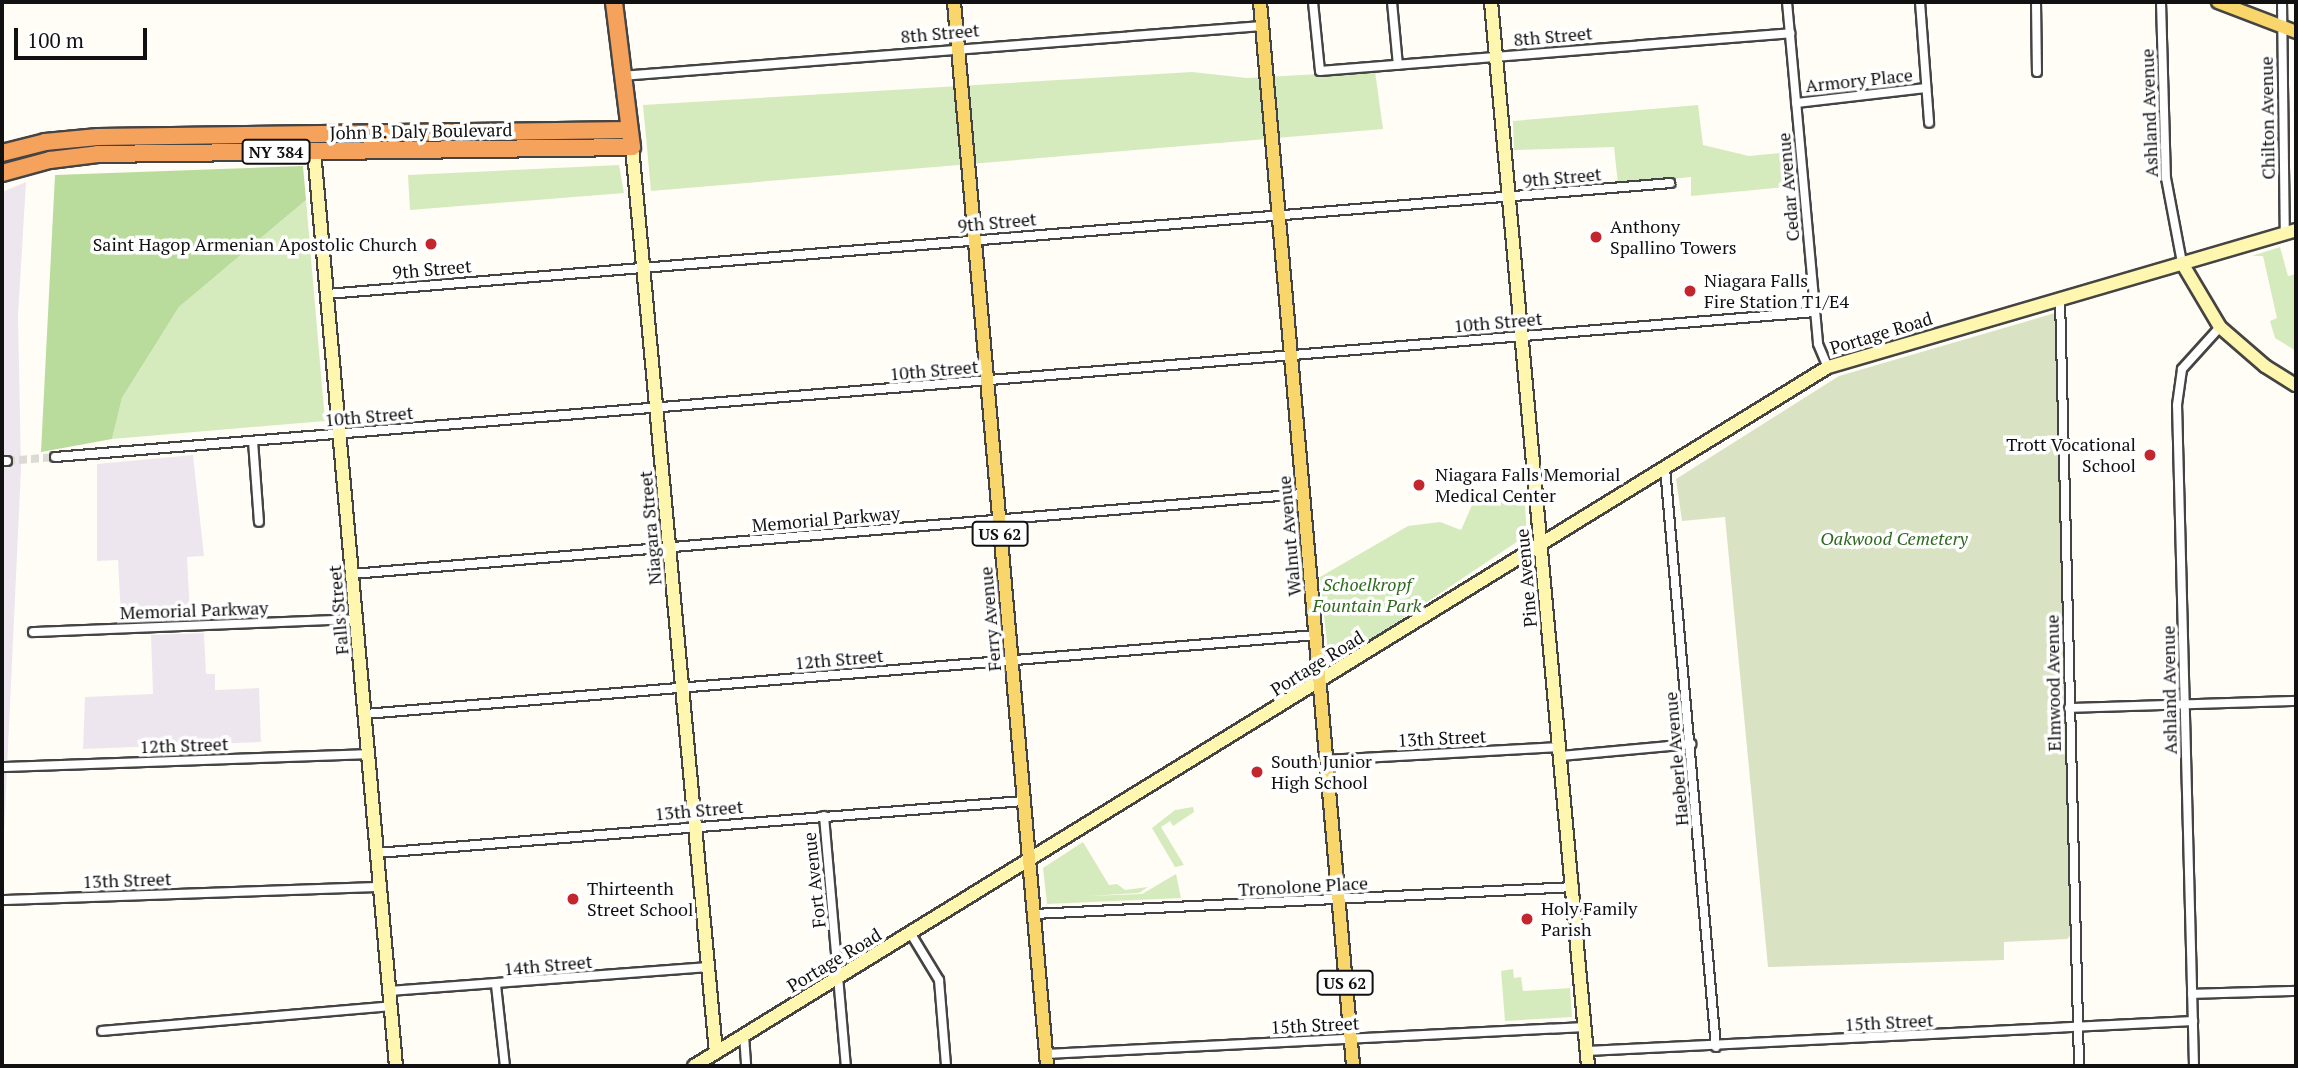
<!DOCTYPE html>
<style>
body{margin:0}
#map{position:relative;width:2298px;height:1068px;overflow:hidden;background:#fffdf5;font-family:"PT Serif",serif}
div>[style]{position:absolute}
.industrial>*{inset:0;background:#eee6ef}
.green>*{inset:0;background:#d5ebbd}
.forest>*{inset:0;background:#b9dc9c}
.cemetery>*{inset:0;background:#d9e3c4}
.street-tunnel>*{height:8px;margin-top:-4px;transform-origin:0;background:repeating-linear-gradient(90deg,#dbdad3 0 8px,transparent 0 12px)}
.roads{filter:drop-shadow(2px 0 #444) drop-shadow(-2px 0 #444) drop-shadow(0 2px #444) drop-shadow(0 -2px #444)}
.street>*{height:8px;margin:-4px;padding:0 4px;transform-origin:4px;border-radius:4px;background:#fff}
.secondary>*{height:12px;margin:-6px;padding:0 6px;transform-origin:6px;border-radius:6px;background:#fff6b0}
.primary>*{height:12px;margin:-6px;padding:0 6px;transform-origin:6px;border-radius:6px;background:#f9d66b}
.highway>*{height:16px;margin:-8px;padding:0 8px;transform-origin:8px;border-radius:8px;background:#f5a25d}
.dots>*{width:19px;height:19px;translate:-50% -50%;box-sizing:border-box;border:4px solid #fff;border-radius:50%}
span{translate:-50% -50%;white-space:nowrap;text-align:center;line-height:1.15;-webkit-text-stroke:7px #fff;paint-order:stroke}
.shield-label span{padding:2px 5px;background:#fff;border:2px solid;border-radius:5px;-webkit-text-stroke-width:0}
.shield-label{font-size:16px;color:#111;font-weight:700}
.street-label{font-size:18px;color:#111}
.poi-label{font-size:18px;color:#111}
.left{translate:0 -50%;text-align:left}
.right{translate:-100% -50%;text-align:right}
.park-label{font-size:18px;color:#2f6b1f;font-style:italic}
.frame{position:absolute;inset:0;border:4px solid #111;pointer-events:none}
.scale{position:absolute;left:14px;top:28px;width:133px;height:32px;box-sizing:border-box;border:4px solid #111;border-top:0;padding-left:9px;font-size:21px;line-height:24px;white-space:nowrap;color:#111;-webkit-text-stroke:5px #fff;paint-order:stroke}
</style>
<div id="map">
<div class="industrial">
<div style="clip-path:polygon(26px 182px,18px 316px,21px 469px,2px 876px,2px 192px)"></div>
<div style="clip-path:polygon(193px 455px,204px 556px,187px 557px,190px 614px,121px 617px,118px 560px,97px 561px,97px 464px)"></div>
<div style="clip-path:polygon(204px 633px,206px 674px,215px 674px,215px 690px,259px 688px,261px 742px,83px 749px,85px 697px,153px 694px,151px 635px)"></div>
</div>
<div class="green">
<div style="clip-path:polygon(1375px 71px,1383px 129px,651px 191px,643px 105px,1192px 72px,1247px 78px)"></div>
<div style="clip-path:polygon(1698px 105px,1703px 145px,1749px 156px,1791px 152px,1795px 186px,1691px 196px,1691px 177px,1618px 184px,1614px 147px,1514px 150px,1513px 121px)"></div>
<div style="clip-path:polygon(619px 165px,624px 193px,410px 210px,408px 175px)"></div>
<div style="clip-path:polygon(306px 200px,325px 421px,112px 439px,122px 398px,179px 307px)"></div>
<div style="clip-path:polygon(2280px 247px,2288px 276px,2296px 274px,2296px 351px,2275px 338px,2270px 321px,2277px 318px,2263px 256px,2252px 256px)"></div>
<div style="clip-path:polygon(1524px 491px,1527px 535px,1345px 657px,1328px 652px,1320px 577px,1408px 526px,1440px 522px,1461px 530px,1476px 496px)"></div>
<div style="clip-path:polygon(1193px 807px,1194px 812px,1173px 826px,1170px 821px,1161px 827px,1184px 865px,1175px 867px,1152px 828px,1175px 810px)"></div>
<div style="clip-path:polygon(1083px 842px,1109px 885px,1117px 884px,1125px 890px,1148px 887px,1139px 893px,1088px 896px,1142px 894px,1176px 874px,1181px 898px,1047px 904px,1043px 868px)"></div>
<div style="clip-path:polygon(1513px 969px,1514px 978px,1521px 977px,1523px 991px,1570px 988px,1572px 1017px,1505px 1021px,1501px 971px)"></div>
</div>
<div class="forest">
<div style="clip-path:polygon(303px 166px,306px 200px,179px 307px,122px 398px,112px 439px,41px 452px,55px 175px)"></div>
</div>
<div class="cemetery">
<div style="clip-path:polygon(2055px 313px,2071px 935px,2067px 939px,2004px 942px,2004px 960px,1768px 967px,1725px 517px,1682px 521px,1676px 479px,1839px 376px)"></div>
</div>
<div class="street-tunnel">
<div style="left:7px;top:461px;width:48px;rotate:-4.8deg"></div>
</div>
<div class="roads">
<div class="street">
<div style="left:1313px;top:2px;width:69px;rotate:84.2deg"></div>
<div style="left:1320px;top:71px;width:472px;rotate:-4.6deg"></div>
<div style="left:1392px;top:2px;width:63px;rotate:84.6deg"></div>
<div style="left:1787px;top:2px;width:343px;rotate:84.8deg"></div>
<div style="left:1818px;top:344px;width:25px;rotate:67deg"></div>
<div style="left:1920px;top:2px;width:121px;rotate:85.7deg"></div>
<div style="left:2036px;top:2px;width:70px;rotate:89.2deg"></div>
<div style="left:2161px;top:2px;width:176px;rotate:88.4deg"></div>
<div style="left:2166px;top:178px;width:86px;rotate:79.3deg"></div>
<div style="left:2282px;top:2px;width:231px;rotate:89.3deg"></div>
<div style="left:621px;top:76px;width:643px;rotate:-4.46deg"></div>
<div style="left:1796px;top:103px;width:131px;rotate:-6.6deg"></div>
<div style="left:327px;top:294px;width:1348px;rotate:-4.72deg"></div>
<div style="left:2060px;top:298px;width:768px;rotate:88.58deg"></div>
<div style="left:253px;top:441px;width:81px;rotate:85.8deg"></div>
<div style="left:55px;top:457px;width:1766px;rotate:-4.71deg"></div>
<div style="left:2px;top:461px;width:5px"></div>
<div style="left:1665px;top:468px;width:581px;rotate:84.97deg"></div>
<div style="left:352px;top:574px;width:954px;rotate:-4.81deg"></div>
<div style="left:33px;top:632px;width:323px;rotate:-2.3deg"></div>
<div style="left:2069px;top:708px;width:227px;rotate:-1.8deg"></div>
<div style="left:365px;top:714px;width:953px;rotate:-4.75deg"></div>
<div style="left:1561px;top:756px;width:131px;rotate:-5.3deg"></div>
<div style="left:1326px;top:760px;width:234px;rotate:-3.2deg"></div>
<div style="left:2px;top:767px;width:366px;rotate:-2deg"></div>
<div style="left:824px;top:816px;width:251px;rotate:85deg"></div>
<div style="left:377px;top:853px;width:649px;rotate:-4.6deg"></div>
<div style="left:2px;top:900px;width:378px;rotate:-2deg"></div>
<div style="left:1034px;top:914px;width:541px;rotate:-2.86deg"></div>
<div style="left:911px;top:934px;width:54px;rotate:58.7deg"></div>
<div style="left:939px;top:980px;width:86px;rotate:85.3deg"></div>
<div style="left:496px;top:985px;width:81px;rotate:83.7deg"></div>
<div style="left:390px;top:991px;width:319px;rotate:-4.3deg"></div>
<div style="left:2192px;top:994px;width:104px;rotate:-1.7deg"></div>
<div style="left:102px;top:1031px;width:290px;rotate:-4.9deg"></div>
<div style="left:744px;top:1035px;width:31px;rotate:86deg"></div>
<div style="left:1587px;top:1051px;width:607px;rotate:-2.83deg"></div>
<div style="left:1046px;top:1054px;width:540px;rotate:-2.87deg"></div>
<div style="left:2194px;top:1066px;width:661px;rotate:-91.47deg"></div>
<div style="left:2177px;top:405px;width:36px;rotate:-82deg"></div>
<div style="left:2182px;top:369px;width:57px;rotate:-47.9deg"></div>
</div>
<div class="secondary">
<div style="left:1491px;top:2px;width:1068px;rotate:84.79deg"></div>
<div style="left:632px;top:147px;width:909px;rotate:84.7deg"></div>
<div style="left:314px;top:151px;width:919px;rotate:84.88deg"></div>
<div style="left:2182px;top:263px;width:74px;rotate:59.3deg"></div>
<div style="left:2220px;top:327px;width:60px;rotate:40.9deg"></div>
<div style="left:2265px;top:366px;width:36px;rotate:32deg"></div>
<div style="left:694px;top:1066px;width:1332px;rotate:-31.65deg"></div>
<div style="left:1828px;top:367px;width:488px;rotate:-16.3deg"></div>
</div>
<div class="primary">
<div style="left:954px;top:2px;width:1068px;rotate:85deg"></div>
<div style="left:1260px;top:2px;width:1068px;rotate:85deg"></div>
<div style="left:2218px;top:2px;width:84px;rotate:21deg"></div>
</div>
<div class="highway">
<div style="left:2px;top:153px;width:44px;rotate:-14.3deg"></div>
<div style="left:45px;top:142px;width:53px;rotate:-5.4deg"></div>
<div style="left:98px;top:137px;width:531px;rotate:-0.76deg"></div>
<div style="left:2px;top:173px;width:50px;rotate:-15.2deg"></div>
<div style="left:50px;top:160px;width:48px;rotate:-7.1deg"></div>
<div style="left:98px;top:154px;width:534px;rotate:-0.75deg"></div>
<div style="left:632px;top:147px;width:146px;rotate:-97.1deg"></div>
</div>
</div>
<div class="dots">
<div style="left:1596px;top:237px;background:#c4262e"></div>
<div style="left:431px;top:244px;background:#c4262e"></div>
<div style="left:1690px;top:291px;background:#c4262e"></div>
<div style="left:2150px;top:455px;background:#c4262e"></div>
<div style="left:1419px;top:485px;background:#c4262e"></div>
<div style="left:1257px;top:772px;background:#c4262e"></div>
<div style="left:573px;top:899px;background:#c4262e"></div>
<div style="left:1527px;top:919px;background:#c4262e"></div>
</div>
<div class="shield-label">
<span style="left:276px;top:152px">NY 384</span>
<span style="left:1000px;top:534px">US 62</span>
<span style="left:1345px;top:983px">US 62</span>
</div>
<div class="street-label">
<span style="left:940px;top:33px;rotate:-5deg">8th Street</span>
<span style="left:1553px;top:36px;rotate:-5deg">8th Street</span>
<span style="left:1859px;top:80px;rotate:-6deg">Armory Place</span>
<span style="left:2149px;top:113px;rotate:-92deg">Ashland Avenue</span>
<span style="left:2267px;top:118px;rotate:-91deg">Chilton Avenue</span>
<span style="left:421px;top:131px;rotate:-1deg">John B. Daly Boulevard</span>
<span style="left:1562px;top:177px;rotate:-5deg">9th Street</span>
<span style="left:1788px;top:187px;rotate:-95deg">Cedar Avenue</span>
<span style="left:997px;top:222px;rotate:-5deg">9th Street</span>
<span style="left:432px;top:269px;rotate:-5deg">9th Street</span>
<span style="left:1498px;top:322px;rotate:-5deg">10th Street</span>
<span style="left:1881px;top:333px;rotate:-17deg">Portage Road</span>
<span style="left:934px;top:370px;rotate:-5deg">10th Street</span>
<span style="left:369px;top:416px;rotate:-5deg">10th Street</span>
<span style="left:826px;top:519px;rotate:-5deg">Memorial Parkway</span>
<span style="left:650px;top:528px;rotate:-95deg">Niagara Street</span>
<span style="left:1289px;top:536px;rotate:-95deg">Walnut Avenue</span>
<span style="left:1526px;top:578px;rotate:-95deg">Pine Avenue</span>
<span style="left:194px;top:610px;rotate:-2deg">Memorial Parkway</span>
<span style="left:338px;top:610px;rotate:-95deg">Falls Street</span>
<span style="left:990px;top:619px;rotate:-95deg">Ferry Avenue</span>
<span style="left:839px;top:659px;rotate:-5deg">12th Street</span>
<span style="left:1317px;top:663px;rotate:-32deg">Portage Road</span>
<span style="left:2053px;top:683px;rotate:-91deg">Elmwood Avenue</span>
<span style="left:2169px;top:690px;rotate:-91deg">Ashland Avenue</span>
<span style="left:1442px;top:738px;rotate:-3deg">13th Street</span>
<span style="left:184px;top:745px;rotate:-2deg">12th Street</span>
<span style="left:1676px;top:759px;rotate:-95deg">Haeberle Avenue</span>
<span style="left:699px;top:810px;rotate:-5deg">13th Street</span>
<span style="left:127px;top:880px;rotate:-2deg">13th Street</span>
<span style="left:814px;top:880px;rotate:-96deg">Fort Avenue</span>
<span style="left:1303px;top:886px;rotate:-3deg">Tronolone Place</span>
<span style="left:834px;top:960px;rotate:-31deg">Portage Road</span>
<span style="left:548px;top:965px;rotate:-5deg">14th Street</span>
<span style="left:1889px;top:1022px;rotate:-3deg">15th Street</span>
<span style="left:1315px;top:1025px;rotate:-3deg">15th Street</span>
</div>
<div class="poi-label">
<span class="left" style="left:1610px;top:237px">Anthony<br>Spallino Towers</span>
<span class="right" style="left:417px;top:244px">Saint Hagop Armenian Apostolic Church</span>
<span class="left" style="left:1704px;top:291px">Niagara Falls<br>Fire Station T1/E4</span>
<span class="right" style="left:2136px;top:455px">Trott Vocational<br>School</span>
<span class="left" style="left:1435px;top:485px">Niagara Falls Memorial<br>Medical Center</span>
<span class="left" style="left:1271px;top:772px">South Junior<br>High School</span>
<span class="left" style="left:587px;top:899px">Thirteenth<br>Street School</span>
<span class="left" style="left:1541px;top:919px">Holy Family<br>Parish</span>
</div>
<div class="park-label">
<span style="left:1894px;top:538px">Oakwood Cemetery</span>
<span style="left:1367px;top:595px">Schoelkropf<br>Fountain Park</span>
</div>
<div class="frame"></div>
<div class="scale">100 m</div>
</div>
